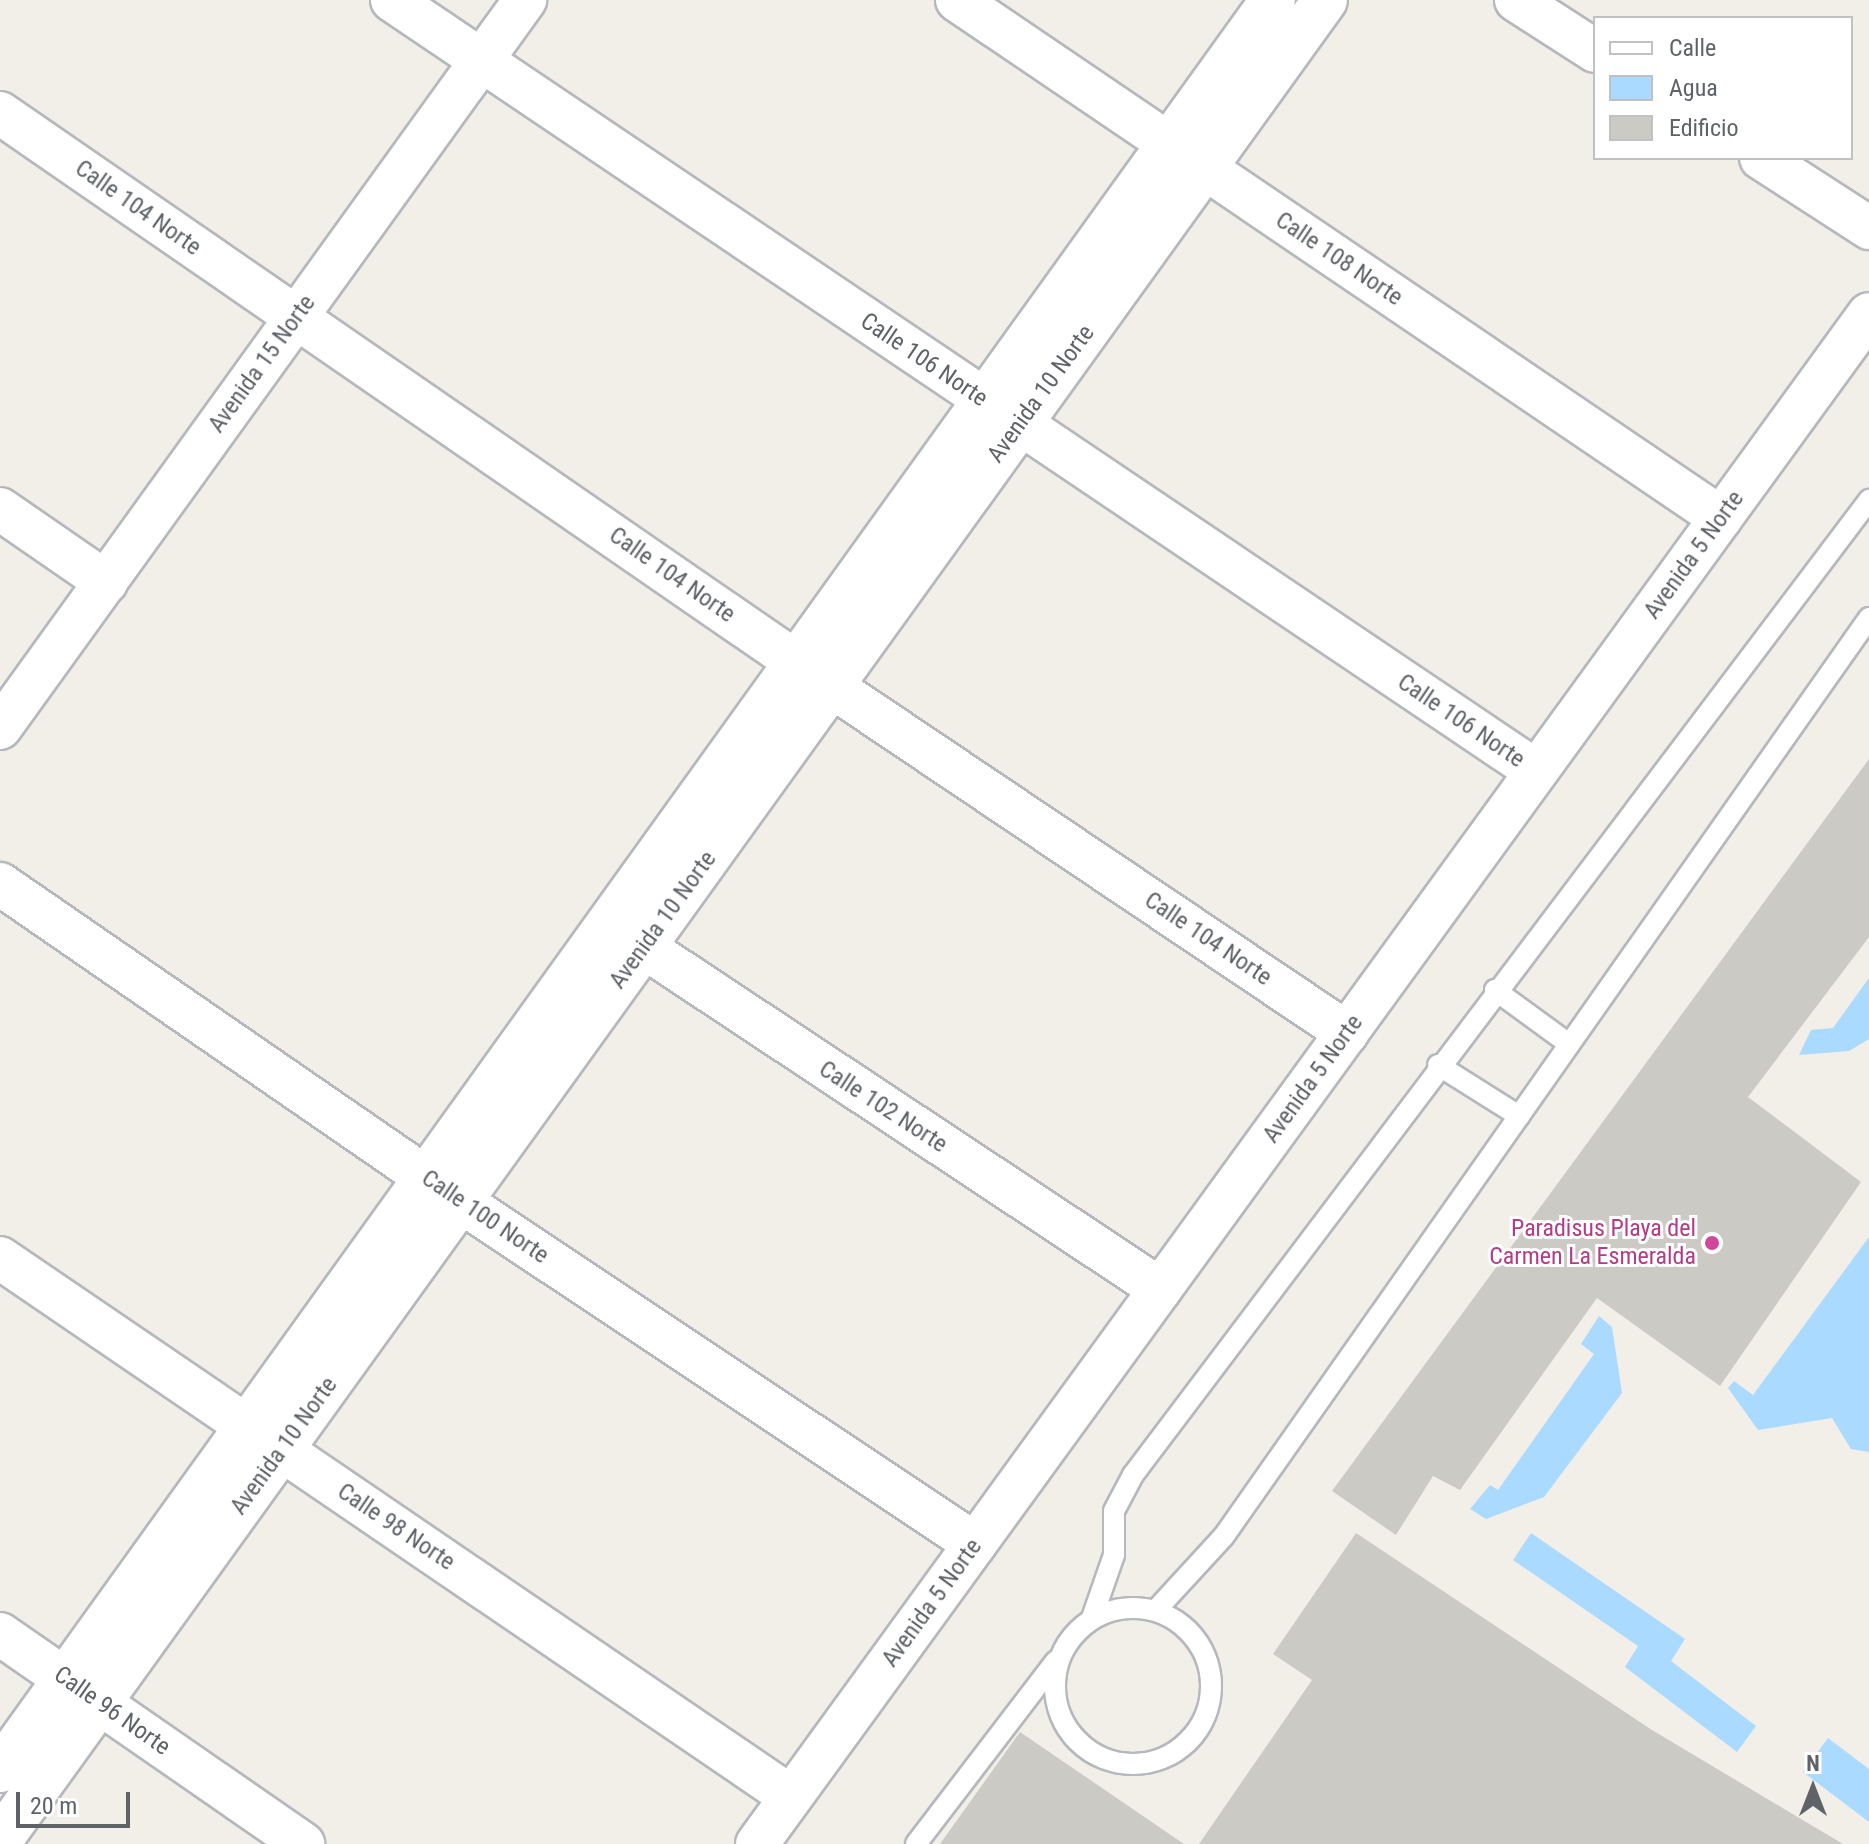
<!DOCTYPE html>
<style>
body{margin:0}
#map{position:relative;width:1869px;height:1844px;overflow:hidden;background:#f1efe8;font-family:"Roboto Condensed",sans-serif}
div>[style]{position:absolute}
.water>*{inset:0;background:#aadaff}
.building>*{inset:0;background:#cccac5}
.roads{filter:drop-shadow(2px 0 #b5b8bc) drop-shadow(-2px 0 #b5b8bc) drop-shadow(0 2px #b5b8bc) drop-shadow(0 -2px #b5b8bc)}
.lane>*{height:20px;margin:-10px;padding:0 10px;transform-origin:10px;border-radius:10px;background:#fff}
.lane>.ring{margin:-10px;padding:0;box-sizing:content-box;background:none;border:20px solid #fff;border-radius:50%}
.street>*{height:42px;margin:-21px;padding:0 21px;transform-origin:21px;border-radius:21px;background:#fff}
.secondary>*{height:44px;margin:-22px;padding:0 22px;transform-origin:22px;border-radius:22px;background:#fff}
.dots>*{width:22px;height:22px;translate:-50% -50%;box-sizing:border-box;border:4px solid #fff;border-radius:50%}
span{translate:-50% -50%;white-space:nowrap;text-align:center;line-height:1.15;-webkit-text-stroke:6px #fff;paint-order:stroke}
.street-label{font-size:24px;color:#5f6368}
.hotel-label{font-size:24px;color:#b23c85}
.right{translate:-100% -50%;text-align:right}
.legend{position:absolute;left:1593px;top:16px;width:260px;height:144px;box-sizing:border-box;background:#fff;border:2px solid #bfc1c3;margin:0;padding:10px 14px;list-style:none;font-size:24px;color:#5f6368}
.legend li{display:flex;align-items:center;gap:16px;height:40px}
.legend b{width:40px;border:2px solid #bfc1c3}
.north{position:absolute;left:1773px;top:1748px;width:80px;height:80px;-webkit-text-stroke:6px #fff;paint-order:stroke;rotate:0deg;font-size:22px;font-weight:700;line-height:32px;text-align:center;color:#5f6368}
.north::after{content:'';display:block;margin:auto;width:28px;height:36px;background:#5f6368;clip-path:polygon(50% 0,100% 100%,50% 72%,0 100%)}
.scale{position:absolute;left:16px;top:1792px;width:114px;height:36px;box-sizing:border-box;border:4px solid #5f6368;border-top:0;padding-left:10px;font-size:24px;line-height:28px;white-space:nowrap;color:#5f6368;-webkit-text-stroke:6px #fff;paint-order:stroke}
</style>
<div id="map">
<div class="water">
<div style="clip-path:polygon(1869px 978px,1869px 1039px,1849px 1051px,1799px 1055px,1811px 1030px,1833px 1028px)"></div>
<div style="clip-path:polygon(1869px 1237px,1869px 1452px,1851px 1449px,1832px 1418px,1758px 1430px,1728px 1388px,1734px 1381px,1753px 1395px)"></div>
<div style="clip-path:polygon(1599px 1316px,1612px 1327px,1622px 1393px,1544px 1497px,1486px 1519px,1470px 1509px,1490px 1485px,1498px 1490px,1594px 1354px,1581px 1344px)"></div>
<div style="clip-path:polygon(1531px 1533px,1685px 1639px,1671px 1661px,1756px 1726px,1737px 1752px,1625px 1667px,1638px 1646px,1513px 1560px)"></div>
<div style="clip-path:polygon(1828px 1738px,1869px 1769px,1869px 1822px,1803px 1772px)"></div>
</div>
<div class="building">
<div style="clip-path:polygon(1869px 759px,1869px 937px,1748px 1097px,1861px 1182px,1720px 1386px,1597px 1298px,1460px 1490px,1433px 1476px,1396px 1535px,1332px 1491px)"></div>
<div style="clip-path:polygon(1356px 1533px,1652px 1730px,1843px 1844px,1199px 1844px,1312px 1680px,1273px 1654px)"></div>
<div style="clip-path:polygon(1020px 1732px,1184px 1844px,940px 1844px)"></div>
</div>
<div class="roads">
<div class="lane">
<div style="left:1495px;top:990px;width:92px;rotate:36.1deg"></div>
<div style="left:1438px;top:1065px;width:96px;rotate:32.2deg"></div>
<div class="ring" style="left:1055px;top:1608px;width:136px;height:136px"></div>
<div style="left:1156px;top:1610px;width:100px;rotate:-47.4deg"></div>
<div style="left:1224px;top:1536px;width:1122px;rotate:-54.91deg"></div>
<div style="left:1092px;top:1618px;width:67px;rotate:-70.8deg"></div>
<div style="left:1114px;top:1555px;width:44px;rotate:-90deg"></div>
<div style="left:1114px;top:1511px;width:41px;rotate:-62.2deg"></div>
<div style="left:1133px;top:1475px;width:1222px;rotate:-52.95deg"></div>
<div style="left:916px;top:1844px;width:230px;rotate:-52.6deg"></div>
</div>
<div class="street">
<div style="left:392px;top:0;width:1380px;rotate:33.98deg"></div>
<div style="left:957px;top:0;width:923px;rotate:34.14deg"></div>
<div style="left:1516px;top:0;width:94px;rotate:32.8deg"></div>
<div style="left:0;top:113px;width:1009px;rotate:34.59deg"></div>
<div style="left:831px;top:686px;width:622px;rotate:33.92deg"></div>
<div style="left:1761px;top:158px;width:129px;rotate:32.9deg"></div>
<div style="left:0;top:509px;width:129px;rotate:34.6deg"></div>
<div style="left:0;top:728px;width:898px;rotate:-54.2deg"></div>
<div style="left:0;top:884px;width:559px;rotate:34.57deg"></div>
<div style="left:460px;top:1201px;width:619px;rotate:33.66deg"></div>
<div style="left:615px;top:928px;width:654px;rotate:33.52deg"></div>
<div style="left:0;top:1258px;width:957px;rotate:34.27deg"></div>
<div style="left:0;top:1634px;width:369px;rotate:34.7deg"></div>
<div style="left:757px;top:1844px;width:1891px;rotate:-53.99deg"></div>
</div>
<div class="secondary">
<div style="left:0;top:1770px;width:2180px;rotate:-54.28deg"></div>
<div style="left:0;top:1840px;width:2267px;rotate:-54.24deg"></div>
</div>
</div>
<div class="dots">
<div style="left:1712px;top:1243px;background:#d1479c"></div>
</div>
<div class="street-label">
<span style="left:138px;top:208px;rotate:35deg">Calle 104 Norte</span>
<span style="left:1339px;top:259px;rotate:34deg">Calle 108 Norte</span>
<span style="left:924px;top:360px;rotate:34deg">Calle 106 Norte</span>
<span style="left:262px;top:364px;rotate:-54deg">Avenida 15 Norte</span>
<span style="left:1041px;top:394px;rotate:-54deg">Avenida 10 Norte</span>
<span style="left:1694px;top:555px;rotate:-54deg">Avenida 5 Norte</span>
<span style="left:672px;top:575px;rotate:35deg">Calle 104 Norte</span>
<span style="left:1461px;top:721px;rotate:34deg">Calle 106 Norte</span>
<span style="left:663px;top:920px;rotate:-54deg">Avenida 10 Norte</span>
<span style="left:1208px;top:939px;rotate:34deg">Calle 104 Norte</span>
<span style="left:1313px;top:1079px;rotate:-54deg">Avenida 5 Norte</span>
<span style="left:883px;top:1107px;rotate:33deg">Calle 102 Norte</span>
<span style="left:485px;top:1217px;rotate:34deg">Calle 100 Norte</span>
<span style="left:284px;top:1446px;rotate:-54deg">Avenida 10 Norte</span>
<span style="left:396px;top:1527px;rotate:34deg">Calle 98 Norte</span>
<span style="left:932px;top:1603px;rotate:-54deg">Avenida 5 Norte</span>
<span style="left:112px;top:1711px;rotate:35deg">Calle 96 Norte</span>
</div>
<div class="hotel-label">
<span class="right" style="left:1696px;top:1243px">Paradisus Playa del<br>Carmen La Esmeralda</span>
</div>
<ul class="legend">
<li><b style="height:10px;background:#fff"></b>Calle</li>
<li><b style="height:22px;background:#aadaff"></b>Agua</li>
<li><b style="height:22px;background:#cccac5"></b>Edificio</li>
</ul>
<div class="north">N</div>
<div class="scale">20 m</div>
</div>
